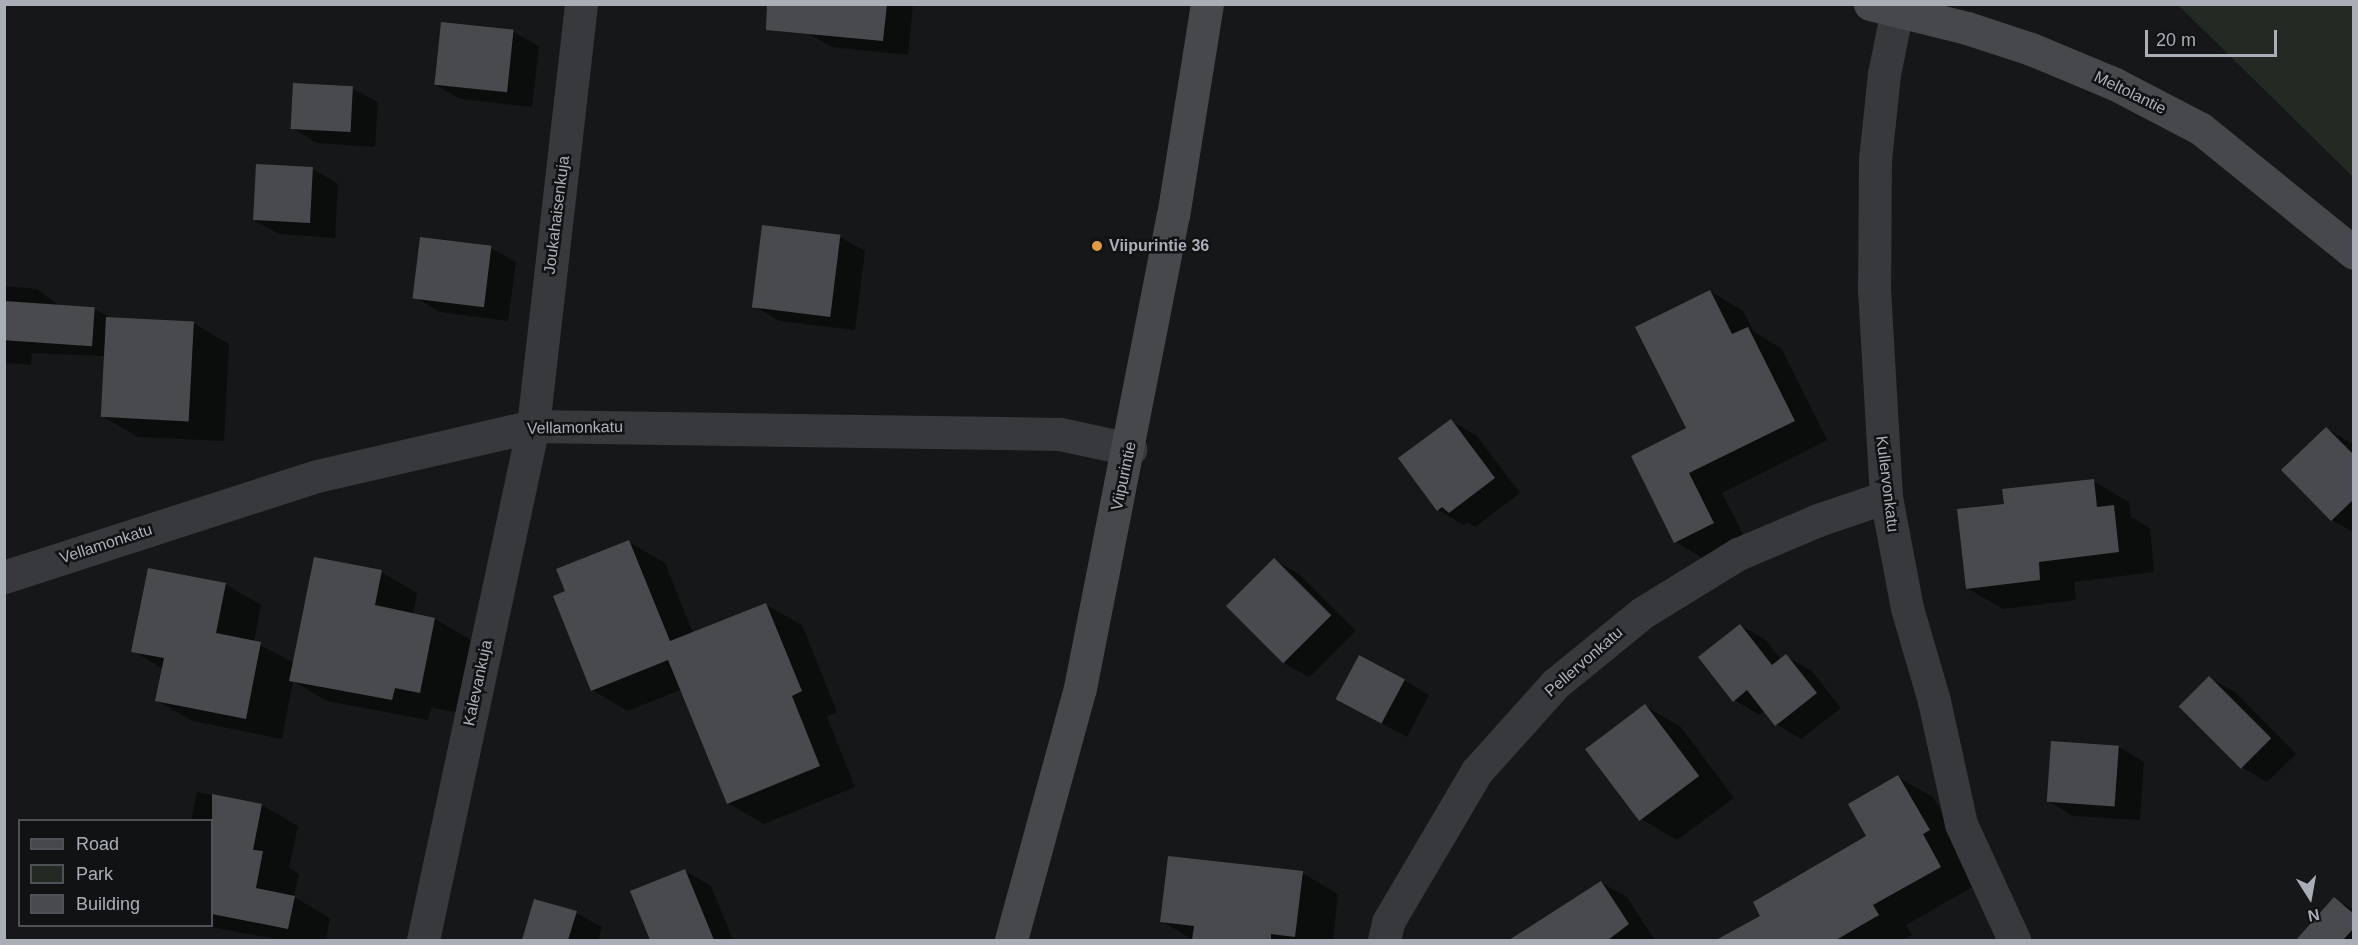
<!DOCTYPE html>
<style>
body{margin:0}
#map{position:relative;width:2358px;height:945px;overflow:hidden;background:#161718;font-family:Helvetica,sans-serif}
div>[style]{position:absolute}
.green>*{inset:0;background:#232a23}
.shadow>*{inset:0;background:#0007}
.building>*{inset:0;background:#484a4d;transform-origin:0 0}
.street>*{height:33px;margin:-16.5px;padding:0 16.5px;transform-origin:16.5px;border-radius:16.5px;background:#38393d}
.secondary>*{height:33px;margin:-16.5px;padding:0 16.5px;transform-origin:16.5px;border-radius:16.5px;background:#46484c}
.dots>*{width:16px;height:16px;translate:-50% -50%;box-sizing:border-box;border:3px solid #111213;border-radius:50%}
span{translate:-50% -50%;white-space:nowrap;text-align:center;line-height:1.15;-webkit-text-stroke:5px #111213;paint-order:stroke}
.street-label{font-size:16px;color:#aaafb7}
.poi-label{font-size:16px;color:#aaafb7;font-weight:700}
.left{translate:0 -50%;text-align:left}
.frame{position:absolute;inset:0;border:6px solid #aaafb7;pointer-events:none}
.legend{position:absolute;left:18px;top:819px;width:195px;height:108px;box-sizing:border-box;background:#111213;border:2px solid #4e5155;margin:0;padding:8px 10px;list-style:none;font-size:18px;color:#aaafb7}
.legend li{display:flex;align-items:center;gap:12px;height:30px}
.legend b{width:30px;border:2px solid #4e5155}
.north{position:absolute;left:2280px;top:867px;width:60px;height:60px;-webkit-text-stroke:4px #111213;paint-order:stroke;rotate:169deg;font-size:16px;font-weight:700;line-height:24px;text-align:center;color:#aaafb7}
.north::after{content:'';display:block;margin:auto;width:21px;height:27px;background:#aaafb7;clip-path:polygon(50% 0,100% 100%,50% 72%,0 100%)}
.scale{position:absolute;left:2145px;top:30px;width:132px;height:27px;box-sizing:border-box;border:3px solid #aaafb7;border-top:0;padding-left:8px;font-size:18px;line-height:21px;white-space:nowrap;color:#aaafb7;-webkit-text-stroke:4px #111213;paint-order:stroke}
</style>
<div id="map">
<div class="green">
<div style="clip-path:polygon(2178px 5px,2353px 5px,2353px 177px)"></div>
</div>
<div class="shadow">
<div style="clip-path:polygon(809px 4px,913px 4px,908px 55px,832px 47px,807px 33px)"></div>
<div style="clip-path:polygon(513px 32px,539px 46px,532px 107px,461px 99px,435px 85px)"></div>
<div style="clip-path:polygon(352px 88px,378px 102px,375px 147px,317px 143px,292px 128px)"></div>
<div style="clip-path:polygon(313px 169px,338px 184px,335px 238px,279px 234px,254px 220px)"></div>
<div style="clip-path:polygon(840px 237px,865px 251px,855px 330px,779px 321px,754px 306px)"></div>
<div style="clip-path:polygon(490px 248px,516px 262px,508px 321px,440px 312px,414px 297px)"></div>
<div style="clip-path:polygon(4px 286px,37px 289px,61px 307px,95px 309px,112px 319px,193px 323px,229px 344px,224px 441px,138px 437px,102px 416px,105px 356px,32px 353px,31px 365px,4px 363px)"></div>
<div style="clip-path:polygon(1710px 291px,1743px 311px,1754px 332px,1781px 348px,1827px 440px,1722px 493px,1747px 542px,1709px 562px,1676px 542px,1633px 457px,1688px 428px)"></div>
<div style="clip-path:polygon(1451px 421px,1476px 435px,1520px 493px,1475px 527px,1467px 522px,1464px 525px,1438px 510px,1400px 459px)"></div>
<div style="clip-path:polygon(2326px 428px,2354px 445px,2354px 533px,2332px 520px,2283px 470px)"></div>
<div style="clip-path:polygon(2093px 481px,2129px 502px,2131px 517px,2150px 528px,2154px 572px,2074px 582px,2076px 600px,2003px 609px,1967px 588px,2005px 505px)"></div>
<div style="clip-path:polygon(629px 542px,665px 563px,693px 633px,766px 605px,802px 625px,837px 712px,827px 717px,855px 787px,764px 824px,728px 803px,682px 689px,628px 711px,592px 690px,567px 592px)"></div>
<div style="clip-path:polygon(1275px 560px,1300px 575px,1356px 631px,1309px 677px,1284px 663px)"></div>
<div style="clip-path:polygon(381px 572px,417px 593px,413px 615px,435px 619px,471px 640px,456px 712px,431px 708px,428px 720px,327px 701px,293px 681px,282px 739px,193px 721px,157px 701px,163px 669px,133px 651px,225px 584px,261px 605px,254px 642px,294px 663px)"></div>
<div style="clip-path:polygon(1740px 625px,1766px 640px,1781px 660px,1786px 656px,1812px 671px,1841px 708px,1801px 739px,1776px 724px,1765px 711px,1759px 715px,1734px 700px)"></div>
<div style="clip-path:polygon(2209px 678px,2235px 692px,2296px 754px,2267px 782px,2241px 767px)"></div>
<div style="clip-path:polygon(1404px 680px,1429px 695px,1407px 737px,1337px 699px)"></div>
<div style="clip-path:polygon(1645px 706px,1681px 727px,1734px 798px,1677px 840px,1641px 819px)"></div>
<div style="clip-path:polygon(2119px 747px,2144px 762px,2140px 820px,2073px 816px,2048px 801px)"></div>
<div style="clip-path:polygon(1898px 777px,1933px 797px,1963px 850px,1956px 854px,1974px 886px,1906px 925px,1912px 935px,1903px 940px,1720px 940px,1762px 917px,1869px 837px)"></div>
<div style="clip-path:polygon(197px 792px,262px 805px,298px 826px,289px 868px,299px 874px,294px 897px,330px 918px,326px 940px,282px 940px,205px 926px,212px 926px,212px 820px,191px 820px)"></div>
<div style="clip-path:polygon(685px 871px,711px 886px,733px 940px,651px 940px,632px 892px)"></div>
<div style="clip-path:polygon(1302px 873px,1338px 894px,1333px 940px,1193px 940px,1162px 921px)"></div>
<div style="clip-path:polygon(1601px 883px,1627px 897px,1654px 939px,1552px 940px,1541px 922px)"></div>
<div style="clip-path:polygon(2335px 899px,2354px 910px,2354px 940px,2318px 940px,2307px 931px)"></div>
<div style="clip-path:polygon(535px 900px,576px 913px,602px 927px,598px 940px,523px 940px)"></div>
</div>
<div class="building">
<div style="clip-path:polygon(767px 4px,887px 4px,883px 41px,766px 30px)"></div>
<div style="left:441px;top:22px;width:73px;height:63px;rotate:6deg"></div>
<div style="left:293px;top:83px;width:60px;height:46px;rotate:3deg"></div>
<div style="left:256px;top:164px;width:57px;height:56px;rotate:3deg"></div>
<div style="left:762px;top:225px;width:79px;height:83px;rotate:7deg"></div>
<div style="left:420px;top:237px;width:72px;height:62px;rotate:7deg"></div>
<div style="clip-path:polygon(1710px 290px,1732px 334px,1748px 327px,1795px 421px,1689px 473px,1714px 523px,1674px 543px,1631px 456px,1686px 428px,1635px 327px)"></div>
<div style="left:4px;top:301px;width:91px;height:39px;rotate:4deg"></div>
<div style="left:106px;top:317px;width:88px;height:100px;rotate:3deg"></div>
<div style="clip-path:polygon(1451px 419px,1495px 478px,1449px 513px,1442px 507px,1437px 511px,1398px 458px)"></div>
<div style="clip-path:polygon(2326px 427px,2354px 455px,2354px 499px,2331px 521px,2281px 470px)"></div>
<div style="clip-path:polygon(2094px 479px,2097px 507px,2114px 505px,2119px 552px,2039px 562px,2040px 580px,1966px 589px,1957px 509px,2004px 504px,2002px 489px)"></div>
<div style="clip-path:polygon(629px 540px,670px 641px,766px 603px,802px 691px,792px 696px,820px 766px,727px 804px,668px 660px,591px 691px,553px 596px,565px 591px,556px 569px)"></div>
<div style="clip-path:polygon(314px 557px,382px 570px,375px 605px,435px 618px,420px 693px,395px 688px,392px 700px,289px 681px)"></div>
<div style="left:1274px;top:558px;width:81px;height:68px;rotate:45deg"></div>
<div style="clip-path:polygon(148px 568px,226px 583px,216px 633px,261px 642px,246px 719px,155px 701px,164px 658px,131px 652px)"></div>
<div style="clip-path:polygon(1740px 624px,1772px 665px,1786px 654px,1817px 693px,1775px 726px,1747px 690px,1733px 702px,1698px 657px)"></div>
<div style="left:1359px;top:655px;width:52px;height:50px;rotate:28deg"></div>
<div style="left:2209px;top:676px;width:88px;height:43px;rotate:45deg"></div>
<div style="left:1645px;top:704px;width:90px;height:75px;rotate:53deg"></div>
<div style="left:2051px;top:741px;width:68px;height:61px;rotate:4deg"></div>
<div style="clip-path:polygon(1898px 775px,1930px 830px,1923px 834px,1941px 867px,1873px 905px,1879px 915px,1836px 940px,1716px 940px,1760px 916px,1753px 902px,1866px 836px,1848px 804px)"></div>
<div style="clip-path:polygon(212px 794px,262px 804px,253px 850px,263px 851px,256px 888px,295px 896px,288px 929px,212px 914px)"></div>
<div style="clip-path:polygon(1168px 856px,1303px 871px,1295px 937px,1271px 934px,1271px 940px,1192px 940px,1194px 926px,1160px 922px)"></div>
<div style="clip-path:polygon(685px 869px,714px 940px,650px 940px,630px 891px)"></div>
<div style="clip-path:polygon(1601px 881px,1629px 924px,1608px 940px,1509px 940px)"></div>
<div style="clip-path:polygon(2334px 897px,2354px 914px,2354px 928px,2343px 940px,2296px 940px)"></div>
<div style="clip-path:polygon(534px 899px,577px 911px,568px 940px,522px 940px)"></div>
</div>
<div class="street">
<div style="left:1897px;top:10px;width:65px;rotate:101.5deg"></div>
<div style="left:1884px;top:74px;width:85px;rotate:96deg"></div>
<div style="left:1875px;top:159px;width:130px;rotate:90.4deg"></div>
<div style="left:1874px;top:289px;width:208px;rotate:86.7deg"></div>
<div style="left:1886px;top:497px;width:113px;rotate:79.3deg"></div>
<div style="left:1907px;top:608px;width:97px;rotate:73.8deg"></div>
<div style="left:1934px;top:701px;width:126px;rotate:77.6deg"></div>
<div style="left:1961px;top:824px;width:128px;rotate:65.4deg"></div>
<div style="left:4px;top:577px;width:329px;rotate:-17.9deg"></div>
<div style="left:317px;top:476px;width:222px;rotate:-13deg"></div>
<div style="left:533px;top:426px;width:527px;rotate:0.87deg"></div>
<div style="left:1060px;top:434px;width:72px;rotate:12.1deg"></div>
<div style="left:423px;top:940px;width:526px;rotate:-77.92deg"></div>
<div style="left:533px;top:426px;width:425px;rotate:-83.5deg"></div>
<div style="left:1384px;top:940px;width:18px;rotate:-77deg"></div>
<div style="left:1388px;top:922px;width:175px;rotate:-59.5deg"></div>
<div style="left:1477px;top:771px;width:117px;rotate:-48.1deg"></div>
<div style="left:1555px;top:684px;width:112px;rotate:-39.2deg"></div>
<div style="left:1642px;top:613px;width:113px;rotate:-31.6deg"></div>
<div style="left:1738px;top:554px;width:87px;rotate:-23deg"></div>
<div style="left:1818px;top:520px;width:72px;rotate:-18.7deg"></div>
</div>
<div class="secondary">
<div style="left:1870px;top:4px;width:100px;rotate:13.9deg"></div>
<div style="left:1967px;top:28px;width:67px;rotate:18.2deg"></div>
<div style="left:2031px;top:49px;width:91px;rotate:22.6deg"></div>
<div style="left:2115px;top:84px;width:97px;rotate:27.6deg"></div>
<div style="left:2201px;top:129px;width:197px;rotate:39deg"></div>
<div style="left:1011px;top:940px;width:261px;rotate:-74.7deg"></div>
<div style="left:1080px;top:688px;width:481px;rotate:-78.9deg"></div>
<div style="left:1173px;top:216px;width:215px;rotate:-80.9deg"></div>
</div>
<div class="dots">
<div style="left:1097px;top:246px;background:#e09947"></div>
</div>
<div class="street-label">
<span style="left:2130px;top:93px;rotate:26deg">Meltolantie</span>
<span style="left:557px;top:215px;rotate:-83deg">Joukahaisenkuja</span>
<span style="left:575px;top:428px;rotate:-1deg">Vellamonkatu</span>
<span style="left:1124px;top:476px;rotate:-78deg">Viipurintie</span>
<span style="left:1887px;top:484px;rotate:83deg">Kullervonkatu</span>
<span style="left:106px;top:544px;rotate:-18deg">Vellamonkatu</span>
<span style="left:1584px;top:662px;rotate:-41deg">Pellervonkatu</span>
<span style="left:478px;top:683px;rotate:-78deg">Kalevankuja</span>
</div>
<div class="poi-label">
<span class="left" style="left:1109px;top:246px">Viipurintie 36</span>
</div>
<div class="frame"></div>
<ul class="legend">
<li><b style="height:8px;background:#46484c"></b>Road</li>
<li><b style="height:16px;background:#232a23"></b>Park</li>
<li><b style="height:16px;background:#484a4d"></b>Building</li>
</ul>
<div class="north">N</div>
<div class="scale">20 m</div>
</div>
